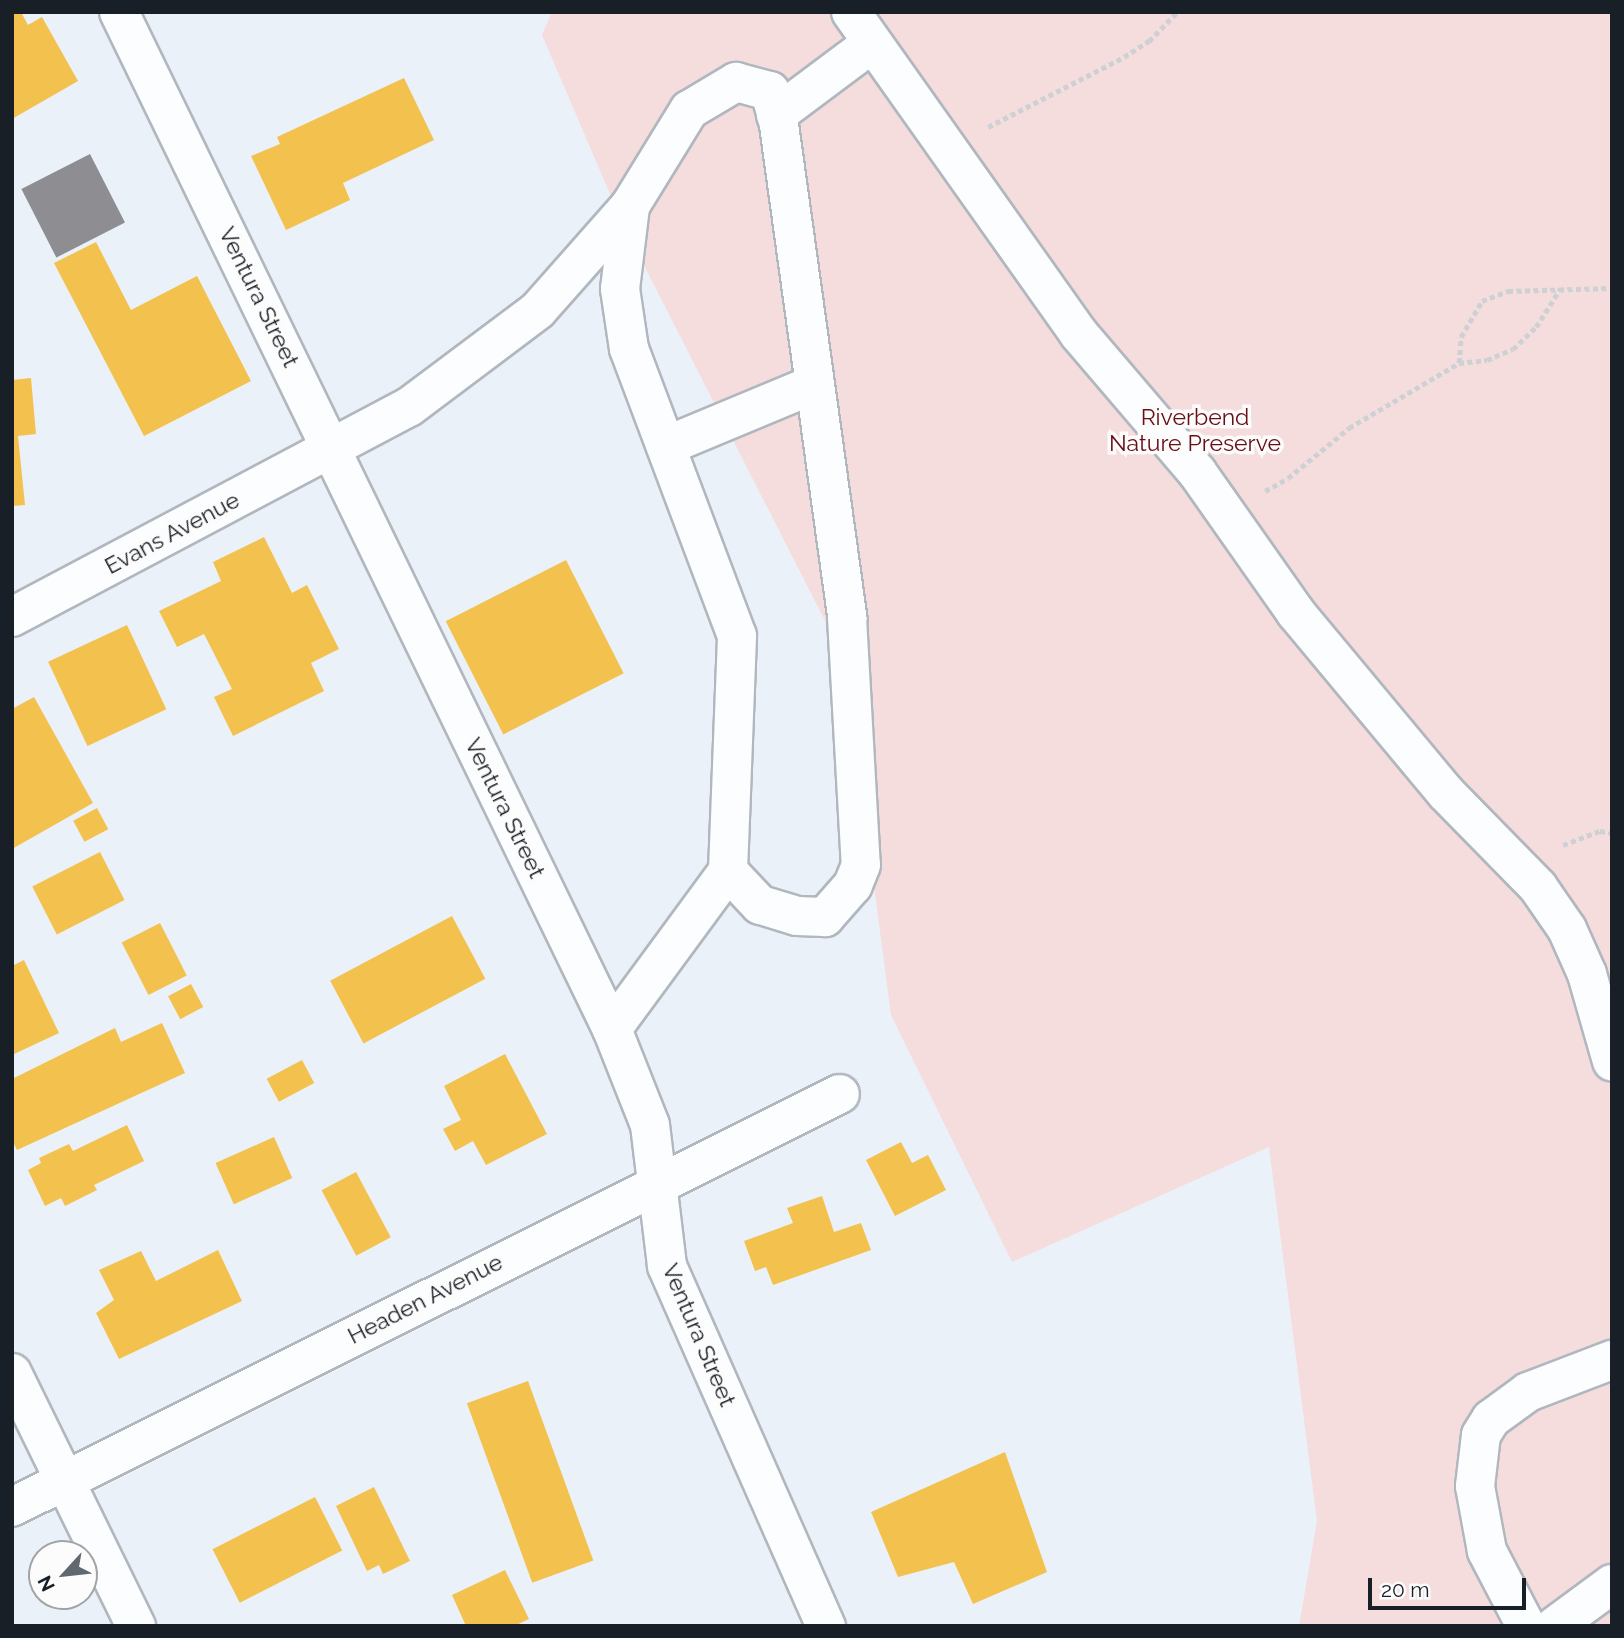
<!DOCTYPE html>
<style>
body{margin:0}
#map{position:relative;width:1624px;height:1638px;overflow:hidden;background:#ebf1f8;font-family:Raleway,sans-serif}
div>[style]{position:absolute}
.green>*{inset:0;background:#f5dcdd}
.homes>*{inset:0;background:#f2c14e;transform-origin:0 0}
.industry>*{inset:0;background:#8d8d92;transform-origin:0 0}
.path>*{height:4.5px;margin-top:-2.25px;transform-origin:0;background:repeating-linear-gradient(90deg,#ced1d3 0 5px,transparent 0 8.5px)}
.roads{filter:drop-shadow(2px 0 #b1b7be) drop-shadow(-2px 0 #b1b7be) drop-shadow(0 2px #b1b7be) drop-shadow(0 -2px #b1b7be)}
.minor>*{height:38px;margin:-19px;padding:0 19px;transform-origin:19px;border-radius:19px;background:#fcfdfe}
span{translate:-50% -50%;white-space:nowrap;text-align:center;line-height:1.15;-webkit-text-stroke:7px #fcfcfc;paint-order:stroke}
.street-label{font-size:23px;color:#181f26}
.park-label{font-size:23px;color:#670f15}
.frame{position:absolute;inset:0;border:14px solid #181f26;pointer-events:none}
.north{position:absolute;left:28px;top:1540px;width:70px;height:70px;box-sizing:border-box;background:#fcfcfc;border:2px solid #a1a4a6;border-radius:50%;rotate:243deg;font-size:19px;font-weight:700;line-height:28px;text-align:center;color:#181f26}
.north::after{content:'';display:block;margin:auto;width:24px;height:32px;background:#626870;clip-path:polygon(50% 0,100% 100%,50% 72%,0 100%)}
.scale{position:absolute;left:1368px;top:1578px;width:158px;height:32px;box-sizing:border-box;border:4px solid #181f26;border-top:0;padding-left:9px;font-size:21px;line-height:24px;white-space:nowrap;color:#181f26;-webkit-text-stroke:5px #fcfcfc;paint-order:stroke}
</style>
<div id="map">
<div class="green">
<div style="clip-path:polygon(552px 12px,1612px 12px,1612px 1626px,1299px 1626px,1317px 1521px,1269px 1147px,1012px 1262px,891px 1015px,844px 658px,622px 222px,542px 35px)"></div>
</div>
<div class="homes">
<div style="clip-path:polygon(12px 12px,21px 12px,28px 25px,42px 17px,78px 81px,12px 119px)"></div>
<div style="clip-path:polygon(404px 78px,434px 140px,343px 183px,350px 200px,286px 230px,251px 156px,280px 144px,277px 137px)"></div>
<div style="clip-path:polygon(96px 242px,131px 310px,197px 276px,251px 381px,144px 436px,54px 263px)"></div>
<div style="clip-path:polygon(31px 378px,36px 434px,18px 436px,25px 505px,12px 506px,12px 380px)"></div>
<div style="clip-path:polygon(264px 537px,292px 593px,307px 585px,339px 649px,311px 663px,324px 691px,233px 736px,214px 697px,232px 689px,204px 634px,177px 647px,159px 611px,221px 581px,213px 562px)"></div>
<div style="left:566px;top:560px;width:127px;height:135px;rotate:63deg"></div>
<div style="left:127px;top:625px;width:93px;height:87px;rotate:65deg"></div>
<div style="clip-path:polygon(34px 697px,93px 803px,12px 849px,12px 709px)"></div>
<div style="left:97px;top:808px;width:24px;height:27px;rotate:62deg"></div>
<div style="left:100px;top:852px;width:54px;height:76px;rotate:63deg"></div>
<div style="left:452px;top:916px;width:71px;height:138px;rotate:62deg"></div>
<div style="left:160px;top:923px;width:59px;height:43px;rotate:63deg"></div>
<div style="clip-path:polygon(24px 960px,59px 1033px,12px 1055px,12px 966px)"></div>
<div style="left:191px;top:984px;width:26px;height:26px;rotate:62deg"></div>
<div style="clip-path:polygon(162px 1023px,185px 1073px,17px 1150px,12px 1140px,12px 1079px,115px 1028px,121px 1042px)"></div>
<div style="clip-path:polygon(505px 1054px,547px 1134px,486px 1165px,473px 1141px,455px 1151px,443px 1129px,461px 1120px,444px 1086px)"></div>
<div style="left:302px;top:1060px;width:26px;height:40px;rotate:62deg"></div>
<div style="clip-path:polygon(127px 1125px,144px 1161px,94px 1185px,97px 1190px,65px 1206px,61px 1198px,45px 1206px,28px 1170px,41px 1163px,39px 1158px,69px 1144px,73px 1151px)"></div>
<div style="left:274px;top:1137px;width:45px;height:64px;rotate:66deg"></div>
<div style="clip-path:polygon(901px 1142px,912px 1163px,928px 1155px,946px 1190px,895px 1216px,866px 1160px)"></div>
<div style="left:356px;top:1172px;width:74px;height:39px;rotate:62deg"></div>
<div style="clip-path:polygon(822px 1196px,834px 1232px,861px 1223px,871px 1250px,773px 1285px,766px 1267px,755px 1271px,744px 1241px,793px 1223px,787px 1208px)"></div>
<div style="clip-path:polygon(218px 1250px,242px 1301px,119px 1359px,96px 1313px,114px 1300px,99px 1270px,141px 1251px,156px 1281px)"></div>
<div style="left:528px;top:1381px;width:191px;height:65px;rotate:70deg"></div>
<div style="clip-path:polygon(1005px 1452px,1047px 1572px,973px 1604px,954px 1562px,898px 1577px,871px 1512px)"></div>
<div style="clip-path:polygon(374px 1487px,410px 1561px,383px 1574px,379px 1565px,367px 1571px,336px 1506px)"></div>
<div style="left:315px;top:1497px;width:60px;height:115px;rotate:63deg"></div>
<div style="clip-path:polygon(505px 1570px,529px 1619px,514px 1626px,466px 1626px,452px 1595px)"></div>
</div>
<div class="industry">
<div style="left:90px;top:154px;width:77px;height:77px;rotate:63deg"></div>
</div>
<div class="path">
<div style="left:988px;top:127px;width:153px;rotate:-27.2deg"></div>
<div style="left:1124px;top:57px;width:30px;rotate:-33deg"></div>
<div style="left:1149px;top:41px;width:40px;rotate:-46deg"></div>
<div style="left:1459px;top:363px;width:28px;rotate:-6deg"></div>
<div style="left:1487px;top:360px;width:28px;rotate:-23deg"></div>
<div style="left:1513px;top:349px;width:32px;rotate:-44deg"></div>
<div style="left:1536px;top:327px;width:45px;rotate:-57.7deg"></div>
<div style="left:1265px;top:491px;width:26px;rotate:-29deg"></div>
<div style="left:1288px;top:478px;width:79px;rotate:-39.3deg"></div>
<div style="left:1349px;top:428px;width:128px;rotate:-30.6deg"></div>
<div style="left:1459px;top:363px;width:26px;rotate:-86deg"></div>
<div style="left:1461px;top:337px;width:42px;rotate:-59.7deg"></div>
<div style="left:1482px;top:301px;width:28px;rotate:-21deg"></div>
<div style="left:1508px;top:291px;width:104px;rotate:-1.7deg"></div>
<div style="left:1563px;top:845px;width:40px;rotate:-21deg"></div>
<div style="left:1600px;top:831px;width:12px;rotate:9deg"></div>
</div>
<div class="roads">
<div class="minor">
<div style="left:119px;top:12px;width:1130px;rotate:64.14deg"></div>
<div style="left:612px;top:1029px;width:103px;rotate:68.4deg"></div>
<div style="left:650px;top:1125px;width:142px;rotate:83.1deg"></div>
<div style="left:667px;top:1266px;width:394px;rotate:66.2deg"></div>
<div style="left:851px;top:12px;width:395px;rotate:54.7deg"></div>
<div style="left:1079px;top:334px;width:182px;rotate:49.5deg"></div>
<div style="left:1197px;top:472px;width:172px;rotate:54.9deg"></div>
<div style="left:1296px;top:613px;width:234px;rotate:50.2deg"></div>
<div style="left:1446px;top:793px;width:132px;rotate:45.6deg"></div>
<div style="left:1538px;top:887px;width:51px;rotate:55.4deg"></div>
<div style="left:1567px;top:929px;width:49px;rotate:66deg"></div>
<div style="left:1587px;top:974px;width:91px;rotate:74deg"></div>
<div style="left:776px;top:115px;width:119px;rotate:-36.8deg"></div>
<div style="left:666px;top:446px;width:161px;rotate:-22.6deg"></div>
<div style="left:12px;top:617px;width:449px;rotate:-27.9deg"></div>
<div style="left:409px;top:407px;width:161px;rotate:-36.9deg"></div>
<div style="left:538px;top:310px;width:139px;rotate:-48.5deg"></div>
<div style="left:612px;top:1029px;width:196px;rotate:-53.7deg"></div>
<div style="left:728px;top:871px;width:235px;rotate:-87.8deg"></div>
<div style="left:737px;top:636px;width:307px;rotate:-110.6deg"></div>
<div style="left:629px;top:349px;width:61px;rotate:-98.5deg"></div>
<div style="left:620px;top:289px;width:84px;rotate:-83.1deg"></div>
<div style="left:630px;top:206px;width:113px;rotate:-58.4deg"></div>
<div style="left:689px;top:110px;width:55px;rotate:-30.8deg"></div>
<div style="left:736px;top:82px;width:35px;rotate:15deg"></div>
<div style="left:770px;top:91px;width:35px;rotate:75deg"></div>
<div style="left:779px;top:125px;width:498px;rotate:82.1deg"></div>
<div style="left:847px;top:618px;width:247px;rotate:86.8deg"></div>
<div style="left:861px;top:865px;width:22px;rotate:112deg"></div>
<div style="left:853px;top:885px;width:43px;rotate:131.2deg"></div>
<div style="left:825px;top:917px;width:28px;rotate:-178deg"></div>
<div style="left:797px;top:916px;width:39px;rotate:-163deg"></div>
<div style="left:760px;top:905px;width:47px;rotate:-133.3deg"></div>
<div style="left:12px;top:1373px;width:282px;rotate:63.9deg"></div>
<div style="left:12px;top:1507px;width:925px;rotate:-26.51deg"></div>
<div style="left:1526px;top:1626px;width:85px;rotate:-117.5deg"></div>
<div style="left:1487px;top:1551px;width:66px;rotate:-100.5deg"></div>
<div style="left:1475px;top:1486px;width:51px;rotate:-83.3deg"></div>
<div style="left:1481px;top:1435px;width:19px;rotate:-58deg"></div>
<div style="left:1491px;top:1419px;width:46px;rotate:-36.1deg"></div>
<div style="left:1528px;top:1392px;width:90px;rotate:-20.9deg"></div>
<div style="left:1555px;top:1626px;width:71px;rotate:-36.4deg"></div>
</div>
</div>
<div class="street-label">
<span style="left:259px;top:297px;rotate:64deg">Ventura Street</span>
<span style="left:172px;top:533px;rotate:-28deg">Evans Avenue</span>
<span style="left:505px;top:808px;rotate:64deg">Ventura Street</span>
<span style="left:425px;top:1299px;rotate:-27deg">Headen Avenue</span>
<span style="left:699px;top:1335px;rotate:67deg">Ventura Street</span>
</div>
<div class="park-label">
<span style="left:1195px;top:430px">Riverbend<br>Nature Preserve</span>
</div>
<div class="frame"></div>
<div class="north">N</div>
<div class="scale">20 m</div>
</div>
